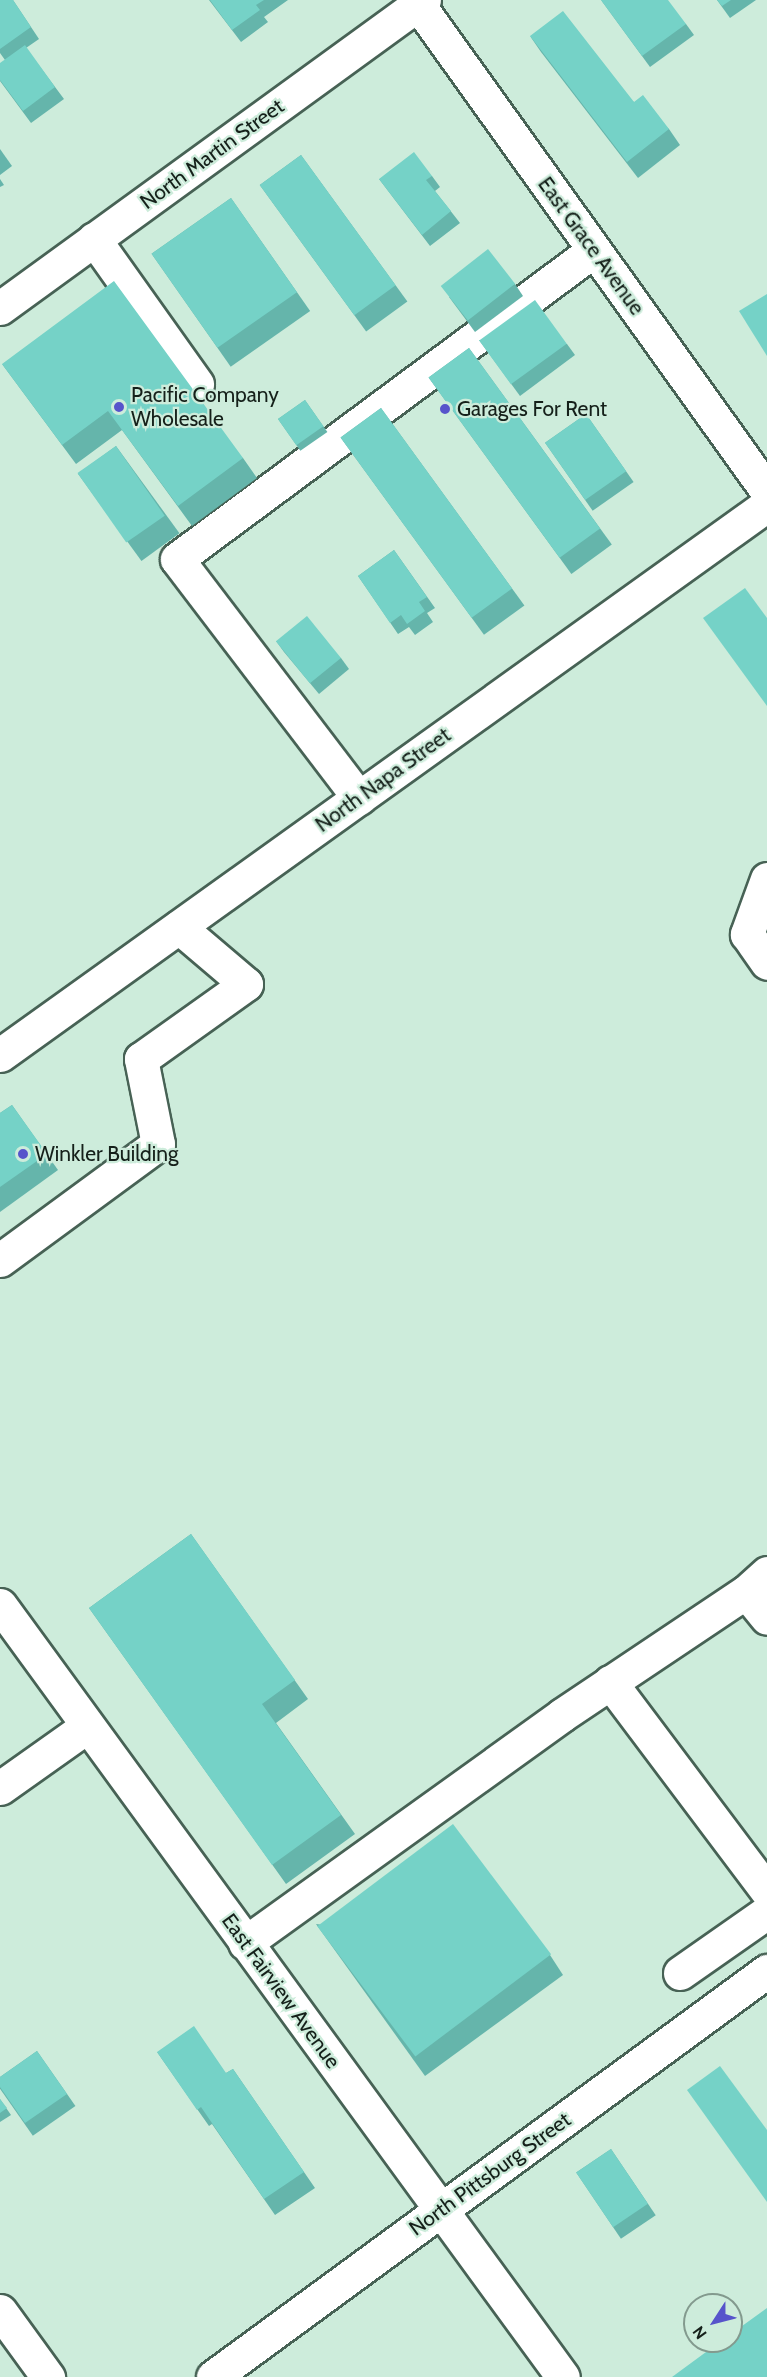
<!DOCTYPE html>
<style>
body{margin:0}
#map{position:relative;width:767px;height:2377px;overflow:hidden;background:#cdecdb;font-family:Cabin,sans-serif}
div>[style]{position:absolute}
.roads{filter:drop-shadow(2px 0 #476255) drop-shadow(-2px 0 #476255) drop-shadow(0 2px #476255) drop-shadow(0 -2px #476255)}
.minor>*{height:33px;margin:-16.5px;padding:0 16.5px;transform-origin:16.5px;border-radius:16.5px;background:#fff}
.major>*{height:33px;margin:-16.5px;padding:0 16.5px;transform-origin:16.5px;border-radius:16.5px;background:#fff}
.wall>*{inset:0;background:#65b5ab;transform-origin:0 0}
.building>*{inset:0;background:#75d2c7;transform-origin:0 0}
.dots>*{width:16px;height:16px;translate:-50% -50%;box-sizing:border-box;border:3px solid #cdecdb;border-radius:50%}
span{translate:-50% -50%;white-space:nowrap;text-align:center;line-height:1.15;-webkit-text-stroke:4.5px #cdecdb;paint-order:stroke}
.street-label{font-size:21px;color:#15201a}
.poi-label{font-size:21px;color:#15201a}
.left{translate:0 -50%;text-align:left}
.north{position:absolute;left:683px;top:2293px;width:60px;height:60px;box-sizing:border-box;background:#cdecdb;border:2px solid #839a8e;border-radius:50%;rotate:234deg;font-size:16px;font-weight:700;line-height:24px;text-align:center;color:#15201a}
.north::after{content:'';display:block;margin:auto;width:21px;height:27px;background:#5754cb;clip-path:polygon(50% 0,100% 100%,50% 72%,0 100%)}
</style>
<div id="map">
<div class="roads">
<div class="minor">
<div style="left:415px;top:0;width:604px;rotate:54.36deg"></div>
<div style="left:94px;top:239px;width:178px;rotate:54.6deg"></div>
<div style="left:0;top:308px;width:524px;rotate:-36deg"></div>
<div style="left:359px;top:798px;width:300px;rotate:-127.3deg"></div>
<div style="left:177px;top:559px;width:519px;rotate:-36.54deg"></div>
<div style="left:767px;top:879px;width:59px;rotate:110deg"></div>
<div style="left:747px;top:934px;width:35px;rotate:55deg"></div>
<div style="left:0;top:1055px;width:944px;rotate:-35.64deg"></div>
<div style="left:0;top:1260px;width:196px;rotate:-36.3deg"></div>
<div style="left:158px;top:1144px;width:87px;rotate:-101.3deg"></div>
<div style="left:141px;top:1059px;width:129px;rotate:-35.5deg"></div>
<div style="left:246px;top:984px;width:88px;rotate:-139.6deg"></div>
<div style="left:767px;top:1573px;width:28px;rotate:138deg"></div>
<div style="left:746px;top:1592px;width:33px;rotate:51deg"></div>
<div style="left:0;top:1605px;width:955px;rotate:53.9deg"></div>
<div style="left:610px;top:1682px;width:261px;rotate:53.1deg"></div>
<div style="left:0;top:1788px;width:105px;rotate:-35.3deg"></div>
<div style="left:245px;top:1943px;width:390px;rotate:-35.7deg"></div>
<div style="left:562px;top:1715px;width:221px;rotate:-33.8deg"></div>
<div style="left:680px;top:1973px;width:106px;rotate:-35deg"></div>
<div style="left:213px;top:2377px;width:687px;rotate:-36.24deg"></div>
</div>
<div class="major">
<div style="left:0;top:2311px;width:82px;rotate:54deg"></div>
</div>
</div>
<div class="wall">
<div style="clip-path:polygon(0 0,13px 0,39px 39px,26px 48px,64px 99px,31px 123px,0 81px,5px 60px,0 53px)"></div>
<div style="clip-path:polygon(209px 0,288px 0,264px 17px,268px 22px,241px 42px)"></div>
<div style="clip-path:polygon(601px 0,686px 24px,694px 35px,650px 67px)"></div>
<div style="clip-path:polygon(717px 0,756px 0,730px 18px)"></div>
<div style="clip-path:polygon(530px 36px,634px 102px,669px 129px,680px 145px,638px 178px,541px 52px)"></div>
<div style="clip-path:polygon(0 149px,12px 166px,0 175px)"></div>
<div style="left:301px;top:155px;width:181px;height:51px;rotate:54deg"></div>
<div style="clip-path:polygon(432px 176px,440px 187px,435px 191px,460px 223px,430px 246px,379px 179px)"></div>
<div style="clip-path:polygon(0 179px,4px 185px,0 187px)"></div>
<div style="left:231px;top:198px;width:138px;height:97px;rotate:55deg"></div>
<div style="clip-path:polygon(515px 284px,523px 296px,475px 332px,449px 297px)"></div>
<div style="clip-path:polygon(479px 340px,567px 344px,575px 355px,520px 396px)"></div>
<div style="left:469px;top:348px;width:243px;height:50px;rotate:54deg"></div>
<div style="clip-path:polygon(2px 364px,243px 458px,257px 478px,192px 526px,122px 430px,76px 464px)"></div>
<div style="left:305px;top:400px;width:39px;height:33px;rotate:55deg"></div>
<div style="left:381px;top:408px;width:244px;height:50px;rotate:54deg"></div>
<div style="left:586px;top:414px;width:83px;height:50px;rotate:55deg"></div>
<div style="left:116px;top:446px;width:108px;height:47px;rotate:54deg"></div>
<div style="clip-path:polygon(394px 550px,435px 608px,427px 613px,433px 622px,415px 635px,409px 627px,398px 634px,358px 576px)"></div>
<div style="clip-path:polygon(276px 641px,341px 658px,349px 669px,319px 694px,284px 652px)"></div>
<div style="clip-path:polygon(12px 1105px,58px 1170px,0 1212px,0 1113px)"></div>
<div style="clip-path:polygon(191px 1534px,308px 1699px,276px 1723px,355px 1834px,286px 1884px,89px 1608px)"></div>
<div style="clip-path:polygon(316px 1924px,550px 1955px,563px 1975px,425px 2076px)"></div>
<div style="left:37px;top:2051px;width:67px;height:52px;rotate:55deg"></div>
<div style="clip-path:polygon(157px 2052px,226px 2073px,233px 2069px,315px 2188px,275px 2215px,212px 2124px,209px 2126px)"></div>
<div style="clip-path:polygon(0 2099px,11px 2115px,0 2122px)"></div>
<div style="left:611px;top:2149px;width:80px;height:42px;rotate:56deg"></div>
</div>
<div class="building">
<div style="clip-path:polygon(0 0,13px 0,31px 27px,0 49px)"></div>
<div style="clip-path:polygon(210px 0,264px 0,256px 5px,260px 10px,232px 30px)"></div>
<div style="clip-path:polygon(601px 0,668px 0,686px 24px,642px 56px)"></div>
<div style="clip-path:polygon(717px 0,731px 0,722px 6px)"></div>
<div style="clip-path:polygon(563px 11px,634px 102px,643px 95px,669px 129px,627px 162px,530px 36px)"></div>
<div style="clip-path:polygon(25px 45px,55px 87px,23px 111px,0 80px,0 63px)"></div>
<div style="clip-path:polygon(414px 152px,432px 176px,426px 180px,451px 211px,422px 235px,379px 179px)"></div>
<div style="left:301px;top:155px;width:161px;height:51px;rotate:54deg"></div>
<div style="left:231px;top:198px;width:115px;height:97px;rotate:55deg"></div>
<div style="left:488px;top:249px;width:44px;height:60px;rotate:52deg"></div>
<div style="clip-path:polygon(114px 281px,243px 458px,178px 506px,108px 411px,62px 445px,2px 364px)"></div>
<div style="clip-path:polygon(767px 294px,767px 356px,739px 311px)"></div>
<div style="left:535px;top:300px;width:54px;height:69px;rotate:54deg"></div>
<div style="left:469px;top:348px;width:223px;height:50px;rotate:54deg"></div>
<div style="left:305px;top:400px;width:32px;height:33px;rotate:55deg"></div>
<div style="left:381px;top:408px;width:223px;height:50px;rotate:54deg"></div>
<div style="left:586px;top:414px;width:70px;height:50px;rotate:55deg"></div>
<div style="left:116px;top:446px;width:85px;height:47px;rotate:55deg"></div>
<div style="clip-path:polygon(394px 550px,427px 597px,419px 602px,425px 611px,407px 624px,401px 615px,390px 623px,358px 576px)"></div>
<div style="clip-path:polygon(745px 588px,767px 618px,767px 706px,703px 618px)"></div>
<div style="left:307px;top:616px;width:54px;height:40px;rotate:51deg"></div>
<div style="clip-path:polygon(12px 1105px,47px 1154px,0 1187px,0 1113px)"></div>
<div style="clip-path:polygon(191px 1534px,295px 1680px,262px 1704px,341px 1815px,272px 1865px,89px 1608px)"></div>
<div style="left:453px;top:1824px;width:163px;height:170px;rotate:53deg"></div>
<div style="clip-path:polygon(194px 2026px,226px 2073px,233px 2069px,304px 2172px,264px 2199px,201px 2107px,197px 2110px,157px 2052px)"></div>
<div style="clip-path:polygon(37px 2051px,67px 2094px,25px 2123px,0 2087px,0 2077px)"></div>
<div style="clip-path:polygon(720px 2066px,767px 2130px,767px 2202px,687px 2090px)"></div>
<div style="clip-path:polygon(0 2099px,7px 2108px,0 2113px)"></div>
<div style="left:611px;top:2149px;width:66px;height:42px;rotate:56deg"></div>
<div style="clip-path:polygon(767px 2308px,767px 2377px,672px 2377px,721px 2341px,731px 2341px,731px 2334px)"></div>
</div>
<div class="dots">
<div style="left:119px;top:407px;background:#5754cb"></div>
<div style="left:445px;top:409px;background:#5754cb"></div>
<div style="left:23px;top:1154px;background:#5754cb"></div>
</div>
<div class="street-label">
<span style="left:212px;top:154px;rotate:-36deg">North Martin Street</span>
<span style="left:591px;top:246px;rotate:54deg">East Grace Avenue</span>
<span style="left:383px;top:780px;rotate:-36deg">North Napa Street</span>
<span style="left:281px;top:1991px;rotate:54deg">East Fairview Avenue</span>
<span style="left:490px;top:2174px;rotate:-36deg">North Pittsburg Street</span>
</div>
<div class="poi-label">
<span class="left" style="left:131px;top:407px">Pacific Company<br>Wholesale</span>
<span class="left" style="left:457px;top:409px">Garages For Rent</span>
<span class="left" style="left:35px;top:1154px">Winkler Building</span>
</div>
<div class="north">N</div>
</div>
